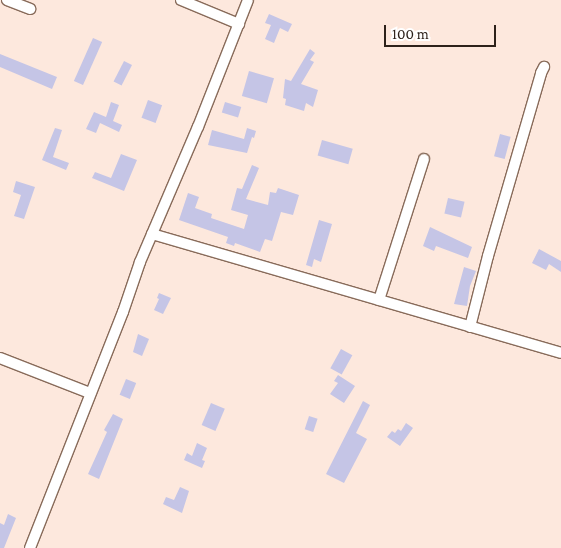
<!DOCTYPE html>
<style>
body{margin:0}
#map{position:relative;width:561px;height:548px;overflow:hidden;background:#fde8dd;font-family:"Crimson Pro",serif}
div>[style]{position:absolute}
.building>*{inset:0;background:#c5c5e6;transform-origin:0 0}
.roads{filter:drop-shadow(1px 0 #886b5a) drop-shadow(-1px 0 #886b5a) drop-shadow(0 1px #886b5a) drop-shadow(0 -1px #886b5a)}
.minor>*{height:10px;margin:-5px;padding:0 5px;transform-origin:5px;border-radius:5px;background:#fff}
span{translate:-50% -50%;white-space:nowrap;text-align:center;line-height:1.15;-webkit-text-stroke:4px #fff;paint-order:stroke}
.scale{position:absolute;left:384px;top:25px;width:112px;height:22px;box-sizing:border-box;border:2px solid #2d211a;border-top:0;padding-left:6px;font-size:15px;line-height:18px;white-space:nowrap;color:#2d211a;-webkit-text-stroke:4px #fff;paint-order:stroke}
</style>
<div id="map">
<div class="building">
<div style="clip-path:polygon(269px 14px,292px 24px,288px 32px,280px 28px,274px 43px,265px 39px,271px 25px,265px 23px)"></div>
<div style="left:93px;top:38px;width:10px;height:47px;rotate:24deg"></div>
<div style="clip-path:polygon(310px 49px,315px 53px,310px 60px,314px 62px,301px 84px,318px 90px,313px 107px,306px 103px,304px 111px,285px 105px,286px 99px,283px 98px,285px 79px,291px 81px)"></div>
<div style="clip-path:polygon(0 54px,57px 77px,52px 89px,0 67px)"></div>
<div style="left:124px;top:61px;width:9px;height:23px;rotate:27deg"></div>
<div style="left:249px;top:71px;width:26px;height:26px;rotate:16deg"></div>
<div style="left:148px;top:100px;width:15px;height:19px;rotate:20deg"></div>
<div style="clip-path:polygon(111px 102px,119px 105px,113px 121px,122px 125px,119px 132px,100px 123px,96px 133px,86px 129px,94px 112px,106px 117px)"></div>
<div style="left:225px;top:102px;width:17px;height:11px;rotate:17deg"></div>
<div style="clip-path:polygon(55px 128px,62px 130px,53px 157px,69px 163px,66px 170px,42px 160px)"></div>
<div style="clip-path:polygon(247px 128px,256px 131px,254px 138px,252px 137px,247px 153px,208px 145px,212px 130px,244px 139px)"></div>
<div style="left:500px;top:134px;width:11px;height:23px;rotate:15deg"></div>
<div style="left:322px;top:140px;width:32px;height:16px;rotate:16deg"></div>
<div style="clip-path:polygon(121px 154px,137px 160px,124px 191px,92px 178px,95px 172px,111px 178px)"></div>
<div style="clip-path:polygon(252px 165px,259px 168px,246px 199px,268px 205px,270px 192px,276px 193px,278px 188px,299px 195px,293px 215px,281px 212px,272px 241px,265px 239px,260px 252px,235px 243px,234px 246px,226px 243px,228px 237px,179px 220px,188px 193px,199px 197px,195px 208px,212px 214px,211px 218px,244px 229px,248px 215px,231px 210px,237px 188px,242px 189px)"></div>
<div style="clip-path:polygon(16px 181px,35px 187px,24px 219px,14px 216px,21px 195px,13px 192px)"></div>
<div style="left:448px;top:198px;width:17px;height:16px;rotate:13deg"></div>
<div style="clip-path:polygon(319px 220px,332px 224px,321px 262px,314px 259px,312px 267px,306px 265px)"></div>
<div style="clip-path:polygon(430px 227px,472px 247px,468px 258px,436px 246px,434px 251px,423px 246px)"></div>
<div style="clip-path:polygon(539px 249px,561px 261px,561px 272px,549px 264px,546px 270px,532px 263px)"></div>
<div style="clip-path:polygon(464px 267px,476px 271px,470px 286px,467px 306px,454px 304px)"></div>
<div style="clip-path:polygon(159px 293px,171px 298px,163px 314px,154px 310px,159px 299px,157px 298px)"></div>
<div style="clip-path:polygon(138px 334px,149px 339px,142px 356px,133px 352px)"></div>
<div style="left:341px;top:349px;width:13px;height:22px;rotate:29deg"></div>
<div style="clip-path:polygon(338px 375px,355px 386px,344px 403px,330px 394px,338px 383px,334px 381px)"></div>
<div style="left:126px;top:379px;width:11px;height:17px;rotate:22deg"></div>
<div style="clip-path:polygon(363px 401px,370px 405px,356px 433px,367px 439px,344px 483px,326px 474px)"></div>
<div style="left:211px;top:403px;width:15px;height:24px;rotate:23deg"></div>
<div style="clip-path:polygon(113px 414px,123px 419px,99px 479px,88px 474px,107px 432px,104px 430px)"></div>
<div style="left:309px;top:416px;width:9px;height:14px;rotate:18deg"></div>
<div style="clip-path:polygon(406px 423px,413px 428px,400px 446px,387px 437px,392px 431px,395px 433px,398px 429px,401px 431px)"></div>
<div style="clip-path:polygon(197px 443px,207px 448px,202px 460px,205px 461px,202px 468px,184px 460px,187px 453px,192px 456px)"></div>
<div style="clip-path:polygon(180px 487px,189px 491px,182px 513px,163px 504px,166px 497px,174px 500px)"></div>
<div style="clip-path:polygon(8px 514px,16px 518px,4px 548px,0 548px,0 523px,4px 525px)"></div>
</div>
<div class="roads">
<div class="minor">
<div style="left:7px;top:0;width:25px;rotate:21deg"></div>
<div style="left:181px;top:0;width:63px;rotate:22.5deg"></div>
<div style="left:152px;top:234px;width:426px;rotate:16.2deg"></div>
<div style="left:379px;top:300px;width:148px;rotate:-72.3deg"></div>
<div style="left:470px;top:327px;width:73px;rotate:-75.8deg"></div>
<div style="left:488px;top:256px;width:191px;rotate:-73.8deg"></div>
<div style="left:541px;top:73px;width:7px;rotate:-63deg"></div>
<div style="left:0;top:358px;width:97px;rotate:21.3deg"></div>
<div style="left:30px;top:548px;width:254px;rotate:-68.5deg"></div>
<div style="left:123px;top:312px;width:53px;rotate:-71.2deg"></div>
<div style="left:140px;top:262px;width:147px;rotate:-66.8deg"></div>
<div style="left:198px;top:127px;width:136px;rotate:-68.5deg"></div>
</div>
</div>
<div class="scale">100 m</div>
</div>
